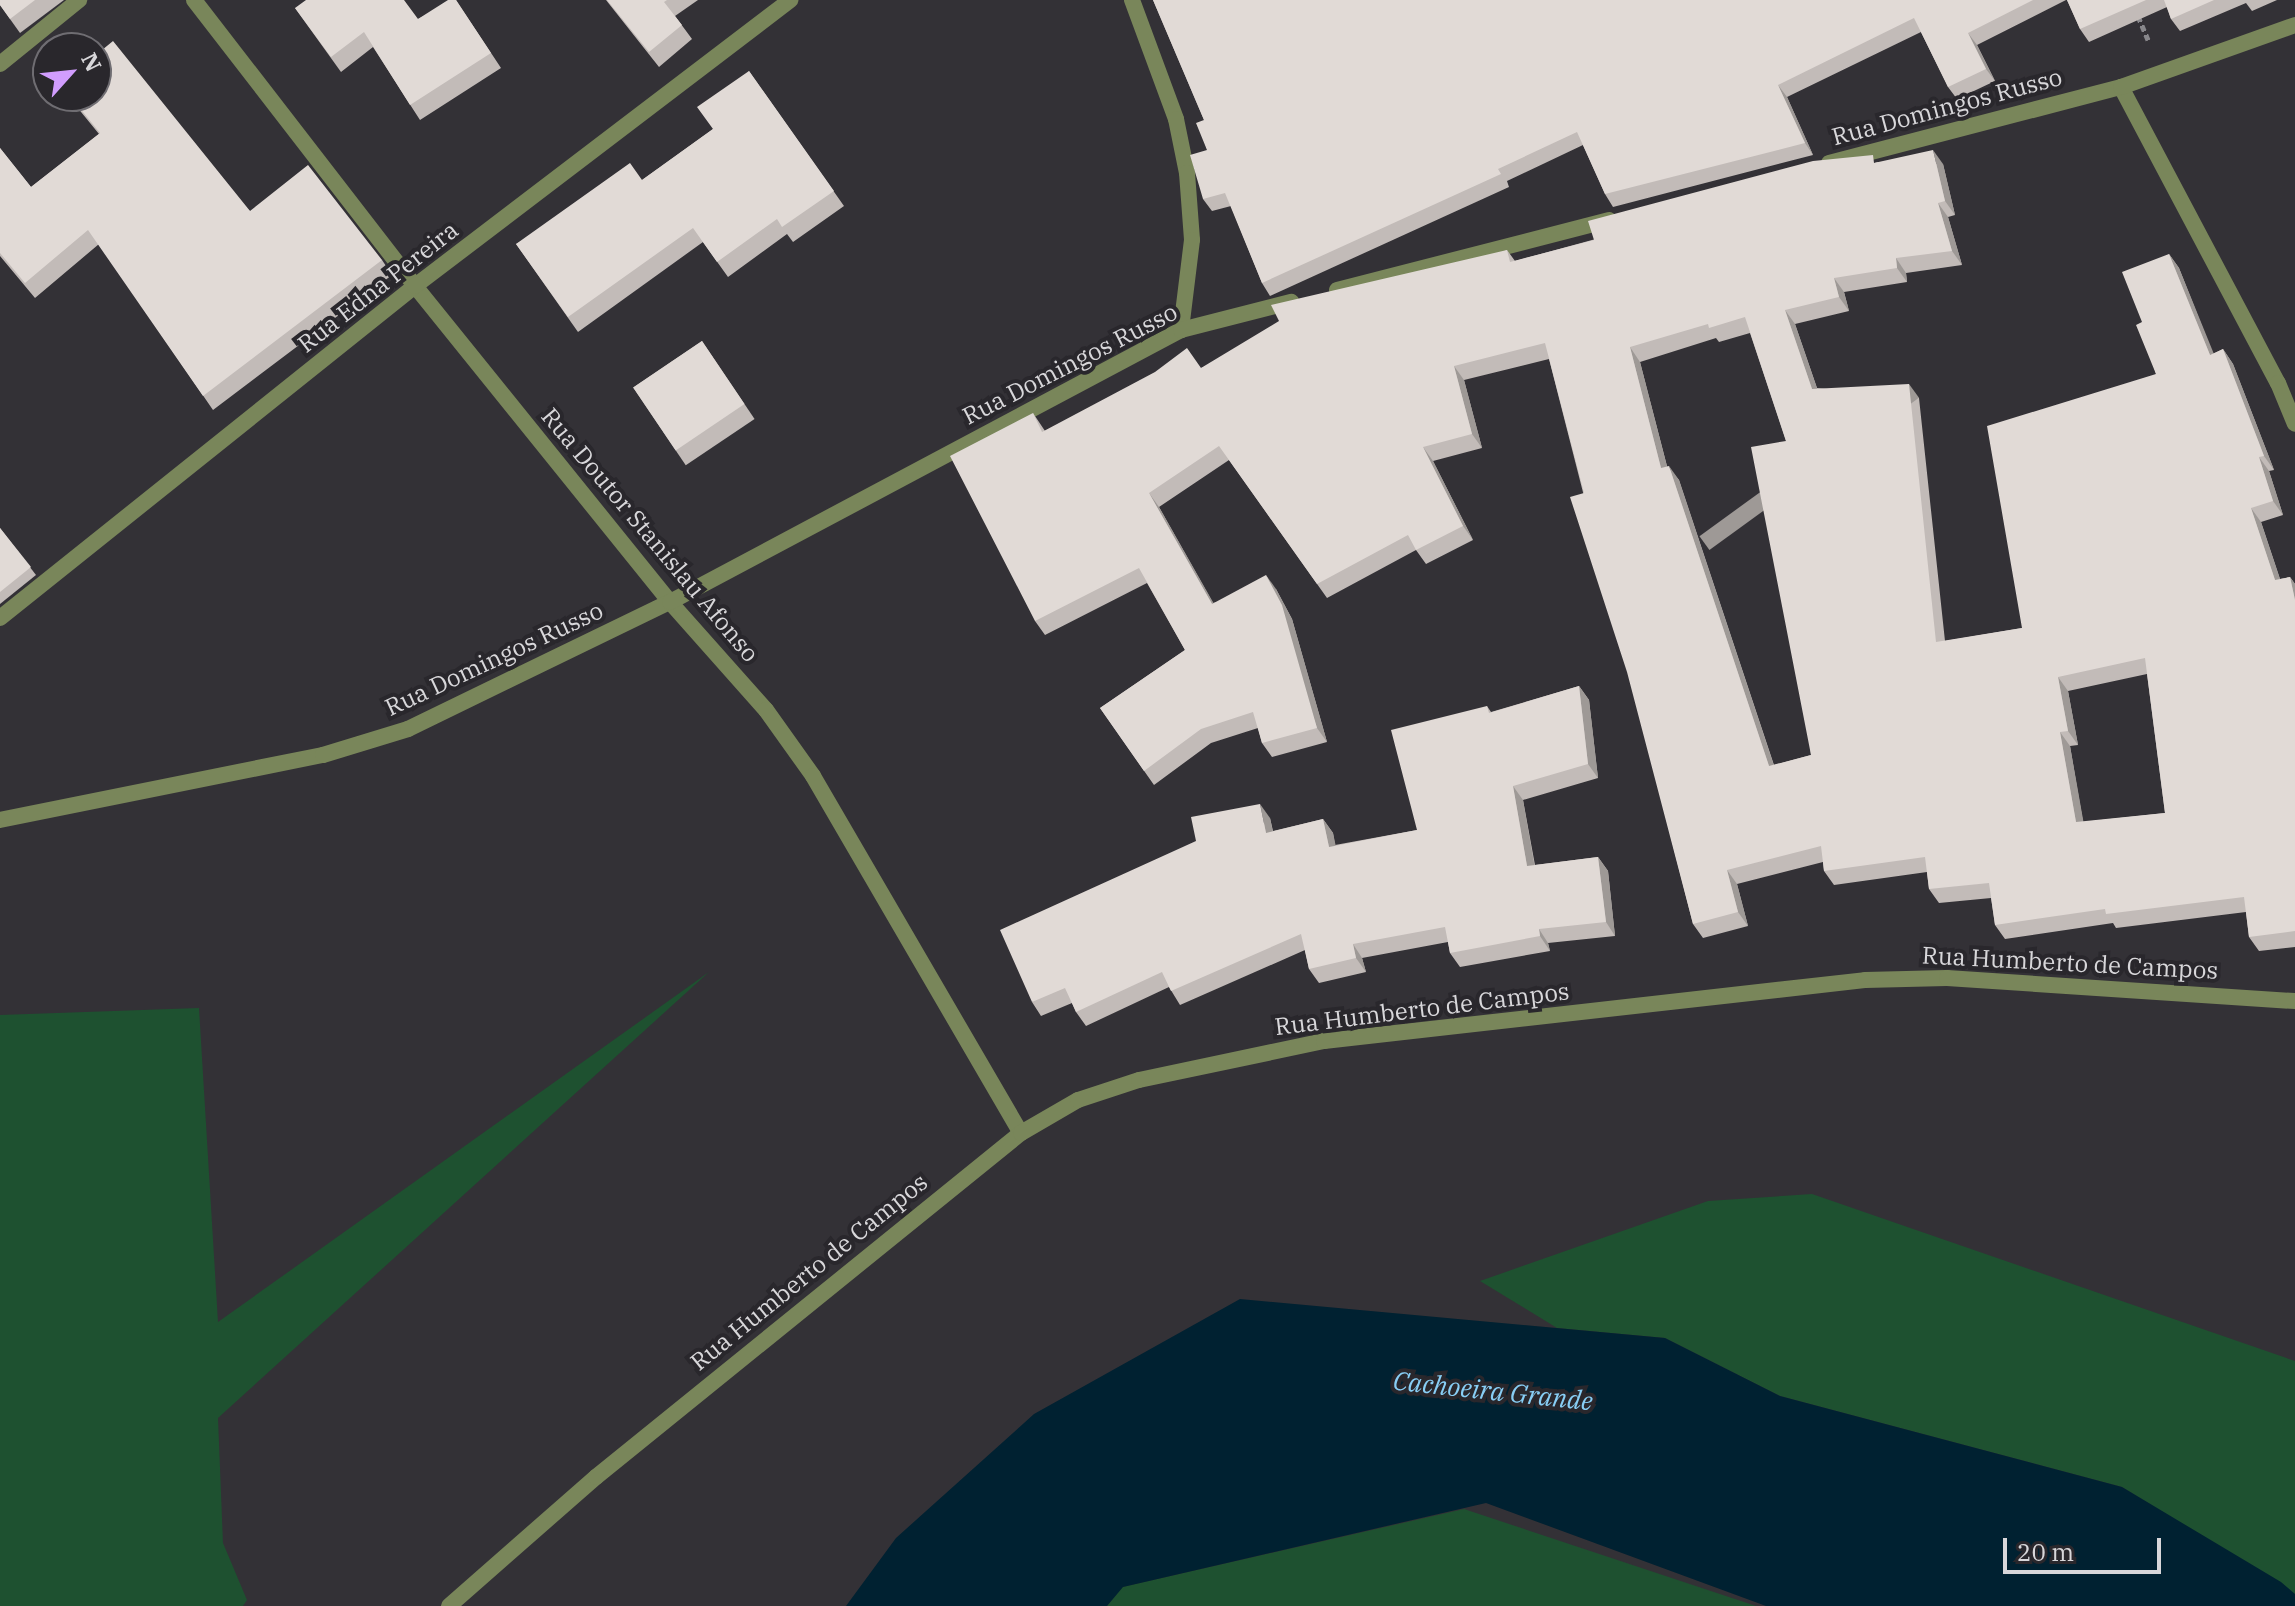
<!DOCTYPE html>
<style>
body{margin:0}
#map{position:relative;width:2295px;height:1606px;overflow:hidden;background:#333136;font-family:"IBM Plex Serif",serif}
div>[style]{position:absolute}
.green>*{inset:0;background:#1e5130}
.water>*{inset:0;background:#002131}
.path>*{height:5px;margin-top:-2.5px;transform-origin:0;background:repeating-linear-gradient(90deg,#88878b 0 6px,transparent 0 10px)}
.street>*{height:16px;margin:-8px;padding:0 8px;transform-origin:8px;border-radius:8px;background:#79865a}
.wall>*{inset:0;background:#c2bbb8;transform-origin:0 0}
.shaded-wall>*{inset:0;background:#9e9996;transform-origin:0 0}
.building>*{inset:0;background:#e1dad6;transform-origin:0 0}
span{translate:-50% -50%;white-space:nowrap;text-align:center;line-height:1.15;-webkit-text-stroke:8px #29272c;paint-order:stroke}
.street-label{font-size:24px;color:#d8d7da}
.water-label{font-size:26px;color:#88cef5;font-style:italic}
.north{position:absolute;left:32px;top:32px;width:80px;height:80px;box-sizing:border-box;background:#29272c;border:2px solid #6f6d72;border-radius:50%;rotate:63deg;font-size:22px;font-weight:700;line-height:32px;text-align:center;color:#d8d7da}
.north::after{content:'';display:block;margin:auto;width:28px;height:36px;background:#d19dfe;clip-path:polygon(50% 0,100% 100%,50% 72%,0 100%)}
.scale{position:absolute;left:2003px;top:1538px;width:158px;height:36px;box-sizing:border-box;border:4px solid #d8d7da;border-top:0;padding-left:10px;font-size:24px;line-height:28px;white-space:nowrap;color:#d8d7da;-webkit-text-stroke:6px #29272c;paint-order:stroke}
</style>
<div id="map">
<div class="green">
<div style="clip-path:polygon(709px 972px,218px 1418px,223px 1543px,247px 1600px,243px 1606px,0 1606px,0 1015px,199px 1008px,218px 1322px)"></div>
<div style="clip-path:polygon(1812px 1194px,2295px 1361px,2295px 1594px,2122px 1487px,1780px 1396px,1665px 1338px,1557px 1328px,1480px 1281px,1708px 1201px)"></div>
<div style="clip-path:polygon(1464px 1509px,1756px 1606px,1107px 1606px,1122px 1587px)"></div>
</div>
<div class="water">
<div style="clip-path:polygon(1240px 1299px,1665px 1338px,1780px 1396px,2122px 1487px,2281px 1582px,2295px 1594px,2295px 1606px,1766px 1606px,1486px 1503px,1123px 1587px,1107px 1606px,846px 1606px,896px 1538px,1034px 1414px)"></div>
</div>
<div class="path">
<div style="left:2138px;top:16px;width:26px;rotate:67deg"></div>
</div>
<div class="street">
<div style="left:194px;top:0;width:361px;rotate:52.3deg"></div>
<div style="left:415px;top:286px;width:406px;rotate:51.1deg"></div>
<div style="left:670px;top:602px;width:144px;rotate:48.4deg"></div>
<div style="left:766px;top:710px;width:81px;rotate:54.5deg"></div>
<div style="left:813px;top:776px;width:413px;rotate:59.8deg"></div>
<div style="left:1132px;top:0;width:127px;rotate:69.7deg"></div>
<div style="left:1176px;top:119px;width:55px;rotate:78.5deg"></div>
<div style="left:1187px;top:173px;width:67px;rotate:85.7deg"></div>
<div style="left:1192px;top:240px;width:91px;rotate:97deg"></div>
<div style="left:0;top:64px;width:102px;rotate:-39deg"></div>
<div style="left:2121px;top:87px;width:335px;rotate:62.1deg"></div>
<div style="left:2278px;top:383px;width:44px;rotate:67.5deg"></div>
<div style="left:1829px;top:163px;width:302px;rotate:-14.6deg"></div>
<div style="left:2121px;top:87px;width:185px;rotate:-19.6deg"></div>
<div style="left:1337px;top:290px;width:281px;rotate:-14.4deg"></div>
<div style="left:0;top:618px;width:531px;rotate:-38.66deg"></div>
<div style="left:415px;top:286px;width:472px;rotate:-37.3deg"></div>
<div style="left:0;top:820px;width:329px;rotate:-11.4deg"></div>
<div style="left:323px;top:755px;width:89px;rotate:-17deg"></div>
<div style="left:408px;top:729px;width:291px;rotate:-25.9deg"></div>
<div style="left:670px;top:602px;width:579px;rotate:-28.03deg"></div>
<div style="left:1181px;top:330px;width:114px;rotate:-14.3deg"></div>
<div style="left:449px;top:1606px;width:196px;rotate:-41.3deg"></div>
<div style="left:596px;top:1477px;width:547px;rotate:-38.99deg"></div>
<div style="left:1021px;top:1133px;width:66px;rotate:-30.1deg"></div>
<div style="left:1078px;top:1100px;width:64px;rotate:-18.2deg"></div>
<div style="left:1139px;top:1080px;width:189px;rotate:-11.9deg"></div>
<div style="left:1324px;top:1041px;width:544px;rotate:-6.43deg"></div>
<div style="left:1865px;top:980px;width:82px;rotate:-1.4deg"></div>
<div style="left:1947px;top:978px;width:349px;rotate:3.8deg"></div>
</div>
<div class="wall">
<div style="clip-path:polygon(0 0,64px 0,20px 33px,0 5px)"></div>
<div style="clip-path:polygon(456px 0,501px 68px,420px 120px,373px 47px,341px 72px,295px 8px,418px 19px)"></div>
<div style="clip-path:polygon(606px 0,698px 0,675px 16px,692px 39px,659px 67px)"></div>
<div style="clip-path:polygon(1153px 0,2066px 0,1977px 45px,1995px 81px,1957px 99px,1948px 87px,1921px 32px,1787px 97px,1813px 155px,1613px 207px,1605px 194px,1583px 145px,1507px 181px,1509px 187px,1270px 296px,1262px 283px,1231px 206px,1212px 211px,1203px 199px,1207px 150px,1204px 120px)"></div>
<div style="clip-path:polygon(2067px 0,2277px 0,2252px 11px,2246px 3px,2180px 31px,2171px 19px,2167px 7px,2089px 42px,2080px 29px)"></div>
<div style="clip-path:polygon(749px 71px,844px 206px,793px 242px,787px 234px,728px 277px,703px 242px,578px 332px,516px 244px,642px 180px,713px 129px)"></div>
<div style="clip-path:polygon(68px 96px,96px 96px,250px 211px,382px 260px,392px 275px,213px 410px,99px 244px,35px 298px,0 256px,0 148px,31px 187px,99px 134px)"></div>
<div style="clip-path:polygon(evenodd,1878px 162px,1943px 164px,1955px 215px,1948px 217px,1962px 265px,1906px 273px,1907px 282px,1844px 292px,1849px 311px,1795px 324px,1817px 388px,1919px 398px,1945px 641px,2022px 628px,2156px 374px,2142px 322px,2169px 254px,2179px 268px,2213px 354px,2223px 349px,2233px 364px,2274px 470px,2269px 471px,2283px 515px,2261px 522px,2280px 579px,2290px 577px,2295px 584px,2295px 947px,2259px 951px,2249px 937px,2246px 912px,2116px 928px,2113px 923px,2005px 939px,1995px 925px,1991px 898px,1939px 903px,1929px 889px,1927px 872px,1834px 885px,1824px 871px,1823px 862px,1737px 884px,1748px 926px,1703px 938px,1693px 924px,1549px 359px,1464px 380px,1482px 448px,1433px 461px,1473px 540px,1426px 564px,1416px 550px,1327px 598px,1229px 460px,1159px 507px,1213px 603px,1276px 589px,1292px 619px,1327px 742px,1272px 757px,1262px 743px,1258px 728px,1211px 743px,1154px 785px,1100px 708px,1185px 650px,1147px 583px,1045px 635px,1035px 621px,1033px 413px,1045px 431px,1201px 368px,1507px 250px,1515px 261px,1878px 162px,1750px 333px,1786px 441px,1811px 755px,1774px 765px,1679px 480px,1667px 466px,1640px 362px,1716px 338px,1719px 342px,1750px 333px,1878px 162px,2147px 674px,2165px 813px,2083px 822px,2070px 746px,2078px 745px,2068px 691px,2147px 674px)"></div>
<div style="left:702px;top:341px;width:94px;height:83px;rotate:56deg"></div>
<div style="clip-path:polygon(0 528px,36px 575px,0 604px)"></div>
<div style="clip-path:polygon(1579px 686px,1589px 700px,1598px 778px,1523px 800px,1535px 865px,1598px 857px,1608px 871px,1615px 936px,1548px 943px,1550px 951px,1460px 967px,1450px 953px,1448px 942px,1362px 958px,1366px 972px,1319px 983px,1309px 969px,1305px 950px,1180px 1005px,1169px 987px,1086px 1026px,1076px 1012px,1072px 1003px,1041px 1016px,1032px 1002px,1270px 818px,1273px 831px,1323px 819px,1333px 833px,1335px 845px,1417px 830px,1487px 706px,1491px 712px)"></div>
</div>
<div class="shaded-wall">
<div style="clip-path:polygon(1968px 33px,1977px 45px,1995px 81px,1986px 69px)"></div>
<div style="clip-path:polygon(1778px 85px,1787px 97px,1813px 155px,1805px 143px)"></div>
<div style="clip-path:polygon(1933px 150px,1943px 164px,1955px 215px,1945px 201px)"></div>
<div style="clip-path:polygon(1938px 203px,1948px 217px,1962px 265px,1952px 251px)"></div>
<div style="clip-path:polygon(2169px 254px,2179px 268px,2220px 369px,2210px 355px)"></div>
<div style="clip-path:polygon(1896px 258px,1906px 273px,1907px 282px,1897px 268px)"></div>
<div style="clip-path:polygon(1834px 278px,1844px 292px,1849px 311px,1839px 297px)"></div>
<div style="clip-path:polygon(1785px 310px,1795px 324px,1822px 403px,1812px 389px)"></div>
<div style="clip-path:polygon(1630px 347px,1640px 362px,1671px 482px,1661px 468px)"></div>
<div style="clip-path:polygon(2223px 349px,2233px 364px,2274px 470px,2264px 456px)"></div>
<div style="clip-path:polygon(1454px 366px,1464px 380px,1482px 448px,1472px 434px)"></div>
<div style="left:1909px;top:384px;width:17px;height:259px;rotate:54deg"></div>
<div style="clip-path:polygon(1423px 447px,1433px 461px,1473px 540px,1463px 526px)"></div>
<div style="clip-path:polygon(2259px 457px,2269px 471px,2283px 515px,2273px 501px)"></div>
<div style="clip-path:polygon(1669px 466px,1679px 480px,1779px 781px,1769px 766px)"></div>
<div style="clip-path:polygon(1149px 493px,1159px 507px,1222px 618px,1212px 604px)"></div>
<div style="clip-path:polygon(2251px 508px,2261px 522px,2285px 594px,2275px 580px)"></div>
<div style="clip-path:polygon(1266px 575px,1276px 589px,1292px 619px,1327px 742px,1317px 728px)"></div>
<div style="clip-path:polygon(2290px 577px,2295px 584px,2295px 600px)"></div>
<div style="clip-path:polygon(2058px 677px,2068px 691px,2078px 745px,2068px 731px)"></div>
<div style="clip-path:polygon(1579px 686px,1589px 700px,1598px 778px,1588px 764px)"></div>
<div style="clip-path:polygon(2060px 732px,2070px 746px,2086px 836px,2076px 822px)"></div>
<div style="clip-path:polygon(1513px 786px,1523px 800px,1537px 880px,1527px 866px)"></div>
<div style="clip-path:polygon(1260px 804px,1270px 818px,1276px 847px,1266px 833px)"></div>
<div style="clip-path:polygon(1323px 819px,1333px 833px,1339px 861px,1329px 847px)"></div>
<div style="clip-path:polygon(1598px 857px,1608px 871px,1615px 936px,1606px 922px)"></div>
<div style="clip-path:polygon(1727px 870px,1737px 884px,1748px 926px,1738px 912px)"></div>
<div style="clip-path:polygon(1539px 929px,1548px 943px,1550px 951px,1540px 936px)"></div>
<div style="clip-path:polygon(1353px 944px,1362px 958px,1366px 972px,1356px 958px)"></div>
</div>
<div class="building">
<div style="clip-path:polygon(0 0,35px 0,10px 19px,0 5px)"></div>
<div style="clip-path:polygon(306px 0,404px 0,418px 19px,448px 0,456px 0,491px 53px,410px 105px,364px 32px,331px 57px,295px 8px)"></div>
<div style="clip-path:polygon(607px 0,667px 0,664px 2px,682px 25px,649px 52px)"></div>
<div style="clip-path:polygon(1153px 0,2033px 0,1968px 33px,1986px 69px,1948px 87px,1914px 18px,1778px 85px,1805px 143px,1605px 194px,1577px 132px,1498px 169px,1501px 174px,1262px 283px,1225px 193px,1203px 199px,1190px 155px,1207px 150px,1196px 123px,1204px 120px)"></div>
<div style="clip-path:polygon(2067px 0,2146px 0,2080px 29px)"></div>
<div style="clip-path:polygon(2164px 0,2214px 0,2171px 19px)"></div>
<div style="clip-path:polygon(113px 41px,250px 211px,308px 165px,382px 260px,203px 396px,88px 230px,25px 283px,0 253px,0 148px,31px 187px,100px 133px,70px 96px,96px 96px,96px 55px)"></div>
<div style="clip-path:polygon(749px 71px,834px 191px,782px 227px,777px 219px,717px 262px,693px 228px,568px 317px,516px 244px,630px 163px,642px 180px,713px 129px,697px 107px)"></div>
<div style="clip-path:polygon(evenodd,1933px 150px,1945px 201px,1938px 203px,1952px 251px,1896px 258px,1897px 268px,1834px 278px,1839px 297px,1785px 310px,1812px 389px,1909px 384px,1936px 642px,2022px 628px,1987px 426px,2156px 374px,2136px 325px,2142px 322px,2122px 272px,2169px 254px,2210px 355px,2223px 349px,2264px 456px,2259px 457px,2273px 501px,2251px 508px,2275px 580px,2290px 577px,2295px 600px,2295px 931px,2249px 937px,2244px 897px,2106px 914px,2105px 909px,1995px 925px,1989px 883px,1929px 889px,1925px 857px,1824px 871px,1821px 846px,1727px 870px,1738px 912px,1693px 924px,1627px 672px,1570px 497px,1584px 493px,1545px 343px,1454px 366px,1472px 434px,1423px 447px,1463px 526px,1416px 550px,1408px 535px,1317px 584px,1219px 446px,1149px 493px,1212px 604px,1266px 575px,1282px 605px,1317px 728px,1262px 743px,1253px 712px,1201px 729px,1144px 771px,1100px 708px,1185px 650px,1139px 568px,1035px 621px,950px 456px,1033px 413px,1042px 432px,1155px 372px,1187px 348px,1201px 368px,1279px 321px,1271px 305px,1507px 250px,1510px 262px,1594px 240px,1588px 221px,1813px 161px,1873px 155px,1874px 163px,1933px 150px,1745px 317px,1786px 441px,1751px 447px,1811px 755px,1769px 766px,1669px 466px,1661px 468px,1630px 347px,1708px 324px,1709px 328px,1745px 317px,1933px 150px,2145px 658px,2165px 813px,2076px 822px,2060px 732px,2068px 731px,2058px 677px,2145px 658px)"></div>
<div style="left:702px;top:341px;width:76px;height:83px;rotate:56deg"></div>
<div style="clip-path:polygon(0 528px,31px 567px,0 592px)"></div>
<div style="clip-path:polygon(1579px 686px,1588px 764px,1513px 786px,1527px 866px,1598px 857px,1606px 922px,1539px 929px,1540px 936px,1450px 953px,1445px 927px,1353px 944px,1356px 958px,1309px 969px,1301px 934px,1171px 991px,1162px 972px,1076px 1012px,1065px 988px,1032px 1002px,1000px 930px,1196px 841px,1191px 817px,1260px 804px,1266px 833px,1323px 819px,1329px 847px,1417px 830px,1391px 730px,1487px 706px,1489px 713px)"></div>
</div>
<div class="street-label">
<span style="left:1947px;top:107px;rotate:-15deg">Rua Domingos Russo</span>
<span style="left:378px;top:287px;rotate:-38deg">Rua Edna Pereira</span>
<span style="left:1070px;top:364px;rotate:-27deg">Rua Domingos Russo</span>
<span style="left:650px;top:535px;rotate:50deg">Rua Doutor Stanislau Afonso</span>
<span style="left:494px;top:659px;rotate:-25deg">Rua Domingos Russo</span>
<span style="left:2070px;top:963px;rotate:3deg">Rua Humberto de Campos</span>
<span style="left:1422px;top:1009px;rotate:-7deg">Rua Humberto de Campos</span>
<span style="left:809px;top:1272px;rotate:-39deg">Rua Humberto de Campos</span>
</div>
<div class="water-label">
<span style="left:1493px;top:1391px;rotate:6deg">Cachoeira Grande</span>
</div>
<div class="north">N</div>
<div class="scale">20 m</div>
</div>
